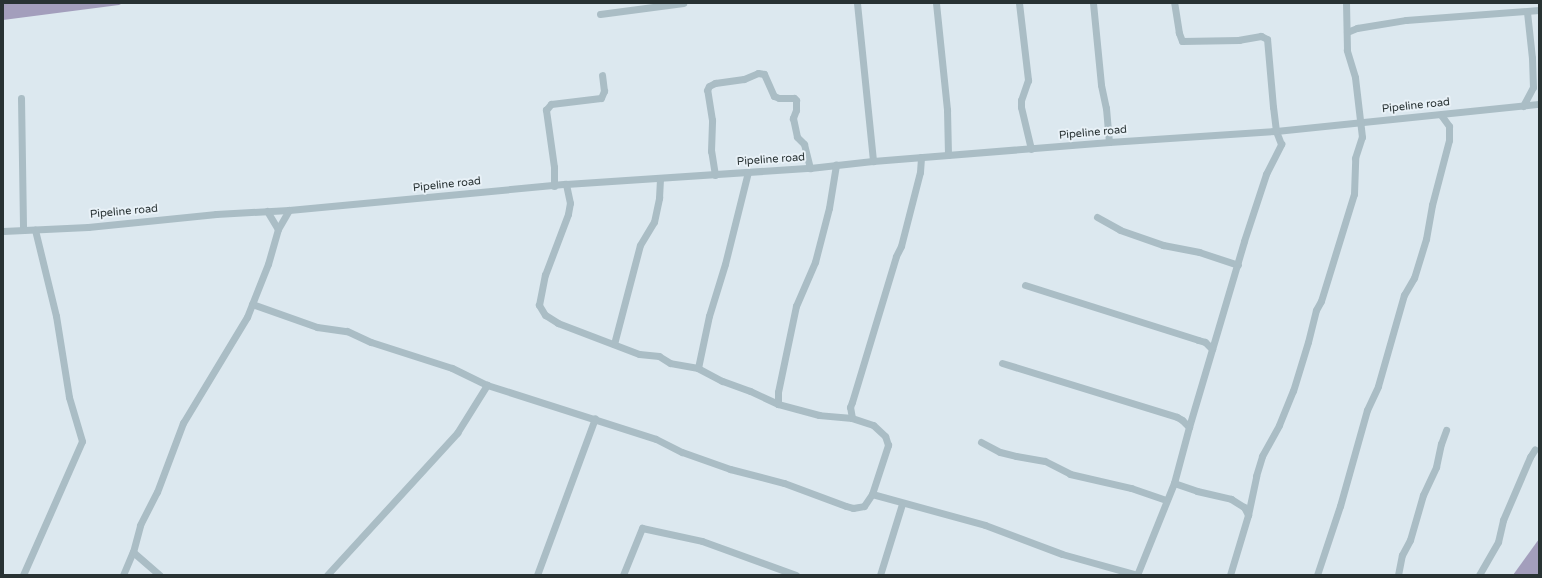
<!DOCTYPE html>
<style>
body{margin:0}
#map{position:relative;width:1542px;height:578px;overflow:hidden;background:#dce8ef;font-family:"Varela Round",sans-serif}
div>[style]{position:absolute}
.green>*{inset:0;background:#a39ebc}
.minor>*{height:7px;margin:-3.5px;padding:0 3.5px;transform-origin:3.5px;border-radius:3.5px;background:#aabdc5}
span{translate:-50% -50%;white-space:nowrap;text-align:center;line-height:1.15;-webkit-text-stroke:4px #e8f1f7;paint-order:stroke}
.street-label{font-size:11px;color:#283233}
.frame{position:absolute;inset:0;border:4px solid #283233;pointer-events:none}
</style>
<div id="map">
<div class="green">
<div style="clip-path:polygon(3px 3px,123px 3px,119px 5px,3px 20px)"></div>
<div style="clip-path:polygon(1539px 539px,1539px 575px,1513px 575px)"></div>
</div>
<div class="minor">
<div style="left:857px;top:3px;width:159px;rotate:84.2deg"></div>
<div style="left:936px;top:3px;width:108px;rotate:84.1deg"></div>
<div style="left:947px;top:110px;width:45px;rotate:88.7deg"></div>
<div style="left:1019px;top:3px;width:78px;rotate:83.3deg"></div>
<div style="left:1028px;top:80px;width:21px;rotate:109deg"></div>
<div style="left:1021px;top:100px;width:7px;rotate:90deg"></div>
<div style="left:1021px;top:107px;width:43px;rotate:76.6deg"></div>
<div style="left:1093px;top:3px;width:82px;rotate:84.4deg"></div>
<div style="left:1101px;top:85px;width:24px;rotate:78deg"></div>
<div style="left:1106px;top:108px;width:34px;rotate:85deg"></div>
<div style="left:600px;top:14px;width:84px;rotate:-7.5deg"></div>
<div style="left:1347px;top:32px;width:11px;rotate:-22deg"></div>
<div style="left:1357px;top:28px;width:50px;rotate:-9.3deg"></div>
<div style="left:1406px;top:20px;width:133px;rotate:-4.3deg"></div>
<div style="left:21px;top:98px;width:132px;rotate:89.1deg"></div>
<div style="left:1523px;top:106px;width:21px;rotate:-62deg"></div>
<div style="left:1533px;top:87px;width:29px;rotate:-92deg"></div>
<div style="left:1532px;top:58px;width:46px;rotate:-96.2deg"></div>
<div style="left:715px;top:175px;width:24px;rotate:-99deg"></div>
<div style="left:711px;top:151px;width:31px;rotate:-88deg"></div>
<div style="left:712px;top:120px;width:30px;rotate:-99deg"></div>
<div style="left:707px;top:90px;width:4px;rotate:-63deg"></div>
<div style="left:709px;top:86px;width:7px;rotate:-27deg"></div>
<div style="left:715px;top:83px;width:29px;rotate:-8deg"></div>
<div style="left:744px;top:79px;width:15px;rotate:-23deg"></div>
<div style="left:758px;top:73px;width:6px;rotate:9deg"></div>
<div style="left:764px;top:74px;width:24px;rotate:66deg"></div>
<div style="left:774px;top:96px;width:5px;rotate:22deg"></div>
<div style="left:779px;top:98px;width:15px"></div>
<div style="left:794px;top:98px;width:3px;rotate:45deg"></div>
<div style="left:796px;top:100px;width:10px;rotate:90deg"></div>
<div style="left:796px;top:110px;width:9px;rotate:111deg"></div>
<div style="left:793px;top:118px;width:19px;rotate:78deg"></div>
<div style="left:797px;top:137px;width:10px;rotate:45deg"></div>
<div style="left:804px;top:144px;width:25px;rotate:76deg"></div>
<div style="left:554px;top:186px;width:19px;rotate:-90deg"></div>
<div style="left:554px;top:167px;width:58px;rotate:-98deg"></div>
<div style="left:546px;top:110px;width:8px;rotate:-50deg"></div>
<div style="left:551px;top:104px;width:50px;rotate:-6.8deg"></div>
<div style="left:601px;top:98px;width:8px;rotate:-67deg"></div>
<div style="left:604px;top:91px;width:16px;rotate:-97deg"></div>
<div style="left:267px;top:211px;width:21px;rotate:59deg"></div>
<div style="left:1097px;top:217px;width:26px;rotate:29deg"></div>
<div style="left:1120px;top:230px;width:46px;rotate:19.2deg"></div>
<div style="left:1163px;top:245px;width:37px;rotate:11deg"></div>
<div style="left:1199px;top:252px;width:41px;rotate:18.4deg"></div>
<div style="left:3px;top:231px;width:85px;rotate:-2.7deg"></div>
<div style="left:88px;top:227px;width:129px;rotate:-5.8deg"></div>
<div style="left:216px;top:214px;width:73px;rotate:-3.1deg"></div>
<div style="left:289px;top:210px;width:278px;rotate:-5.4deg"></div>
<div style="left:566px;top:184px;width:245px;rotate:-3.8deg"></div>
<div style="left:810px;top:168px;width:63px;rotate:-6.3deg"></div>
<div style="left:873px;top:161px;width:237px;rotate:-4.6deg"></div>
<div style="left:1109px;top:142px;width:167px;rotate:-3.8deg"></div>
<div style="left:1276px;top:131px;width:264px;rotate:-5.9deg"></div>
<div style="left:1025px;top:285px;width:182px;rotate:17.6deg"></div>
<div style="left:1198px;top:340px;width:7px;rotate:16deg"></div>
<div style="left:1205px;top:342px;width:10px;rotate:45deg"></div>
<div style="left:252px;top:304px;width:69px;rotate:19.5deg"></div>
<div style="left:317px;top:327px;width:30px;rotate:8deg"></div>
<div style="left:347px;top:331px;width:26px;rotate:25deg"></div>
<div style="left:371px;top:342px;width:85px;rotate:17.8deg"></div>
<div style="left:452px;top:368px;width:39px;rotate:26deg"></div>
<div style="left:487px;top:385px;width:177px;rotate:17.7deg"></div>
<div style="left:656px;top:439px;width:29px;rotate:27deg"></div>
<div style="left:682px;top:452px;width:51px;rotate:19.5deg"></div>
<div style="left:730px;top:469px;width:56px;rotate:14.5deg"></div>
<div style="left:784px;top:483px;width:66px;rotate:20.4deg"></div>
<div style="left:846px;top:506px;width:7px;rotate:16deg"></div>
<div style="left:853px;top:508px;width:11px;rotate:-10deg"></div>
<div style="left:864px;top:506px;width:14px;rotate:-56deg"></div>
<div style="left:872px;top:494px;width:52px;rotate:-71.9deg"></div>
<div style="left:888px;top:445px;width:9px;rotate:-108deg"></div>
<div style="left:885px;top:436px;width:16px;rotate:-137deg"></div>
<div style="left:873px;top:425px;width:22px;rotate:-162deg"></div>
<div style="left:852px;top:418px;width:33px;rotate:-175deg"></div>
<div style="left:819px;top:415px;width:42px;rotate:-165deg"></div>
<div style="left:778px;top:404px;width:31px;rotate:-155deg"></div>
<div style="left:750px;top:391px;width:30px;rotate:-160deg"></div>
<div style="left:722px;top:381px;width:27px;rotate:-152deg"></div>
<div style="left:698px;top:368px;width:28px;rotate:-170deg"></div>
<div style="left:670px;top:363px;width:13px;rotate:-148deg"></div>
<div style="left:659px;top:356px;width:20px;rotate:-174deg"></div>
<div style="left:639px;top:354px;width:87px;rotate:-159.1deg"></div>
<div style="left:558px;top:323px;width:15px;rotate:-148deg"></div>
<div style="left:545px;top:315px;width:12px;rotate:-121deg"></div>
<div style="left:539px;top:305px;width:31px;rotate:-79deg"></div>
<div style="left:545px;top:275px;width:65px;rotate:-69.3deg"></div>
<div style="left:568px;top:214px;width:11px;rotate:-80deg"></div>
<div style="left:570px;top:203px;width:19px;rotate:-102deg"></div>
<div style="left:614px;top:344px;width:102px;rotate:-75.3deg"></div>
<div style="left:640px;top:245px;width:27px;rotate:-59deg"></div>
<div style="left:654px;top:222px;width:25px;rotate:-78deg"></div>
<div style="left:659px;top:198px;width:20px;rotate:-87deg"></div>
<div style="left:1002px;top:363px;width:183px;rotate:17.1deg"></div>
<div style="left:1177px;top:417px;width:6px;rotate:31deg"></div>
<div style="left:1182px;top:420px;width:10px;rotate:45deg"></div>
<div style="left:698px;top:368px;width:53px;rotate:-78.1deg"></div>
<div style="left:709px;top:316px;width:54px;rotate:-72.9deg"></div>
<div style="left:725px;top:264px;width:95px;rotate:-76deg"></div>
<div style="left:778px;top:404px;width:12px;rotate:-90deg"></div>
<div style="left:778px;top:392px;width:88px;rotate:-78.2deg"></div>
<div style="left:796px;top:306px;width:48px;rotate:-66.6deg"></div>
<div style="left:815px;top:262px;width:56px;rotate:-75.5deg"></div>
<div style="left:829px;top:208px;width:44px;rotate:-80.8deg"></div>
<div style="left:852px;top:418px;width:11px;rotate:-100deg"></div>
<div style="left:850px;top:407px;width:5px;rotate:-68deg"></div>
<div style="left:852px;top:402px;width:152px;rotate:-73.2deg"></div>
<div style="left:896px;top:256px;width:11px;rotate:-63deg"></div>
<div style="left:901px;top:246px;width:76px;rotate:-75.6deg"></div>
<div style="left:920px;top:172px;width:15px;rotate:-86deg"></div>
<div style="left:981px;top:442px;width:21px;rotate:28deg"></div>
<div style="left:1000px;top:452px;width:16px;rotate:14deg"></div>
<div style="left:1016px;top:456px;width:29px;rotate:10deg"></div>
<div style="left:1045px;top:461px;width:28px;rotate:27deg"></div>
<div style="left:1070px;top:474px;width:63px;rotate:12.9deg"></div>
<div style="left:1131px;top:488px;width:37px;rotate:19deg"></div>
<div style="left:1174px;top:483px;width:24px;rotate:19deg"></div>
<div style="left:1197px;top:491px;width:35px;rotate:13deg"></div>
<div style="left:1231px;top:499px;width:15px;rotate:32deg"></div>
<div style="left:1244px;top:507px;width:9px;rotate:63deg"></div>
<div style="left:872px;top:494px;width:117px;rotate:15.3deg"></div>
<div style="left:985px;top:525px;width:82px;rotate:20.6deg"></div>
<div style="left:1062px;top:554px;width:78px;rotate:15.6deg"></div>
<div style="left:133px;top:552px;width:35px;rotate:41deg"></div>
<div style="left:23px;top:575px;width:146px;rotate:-66.2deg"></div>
<div style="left:82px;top:441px;width:46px;rotate:-106.5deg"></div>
<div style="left:69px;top:397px;width:82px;rotate:-99.1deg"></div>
<div style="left:56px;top:316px;width:89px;rotate:-103.7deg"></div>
<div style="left:123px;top:575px;width:25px;rotate:-67deg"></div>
<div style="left:133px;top:552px;width:28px;rotate:-75deg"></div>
<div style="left:140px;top:525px;width:37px;rotate:-63deg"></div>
<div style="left:157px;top:492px;width:74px;rotate:-69.4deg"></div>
<div style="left:183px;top:423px;width:124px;rotate:-58.9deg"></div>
<div style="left:247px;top:317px;width:57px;rotate:-68.4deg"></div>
<div style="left:268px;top:264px;width:36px;rotate:-74deg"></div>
<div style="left:278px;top:229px;width:22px;rotate:-60deg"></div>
<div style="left:327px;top:575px;width:193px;rotate:-47.5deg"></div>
<div style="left:457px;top:433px;width:57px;rotate:-58deg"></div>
<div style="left:537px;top:575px;width:167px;rotate:-69.7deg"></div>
<div style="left:623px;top:575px;width:51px;rotate:-68deg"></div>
<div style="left:642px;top:528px;width:61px;rotate:12.2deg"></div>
<div style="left:702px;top:541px;width:100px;rotate:19.9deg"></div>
<div style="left:880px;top:575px;width:74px;rotate:-72.8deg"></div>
<div style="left:1137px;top:575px;width:99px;rotate:-68.1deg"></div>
<div style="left:1174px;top:483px;width:58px;rotate:-75deg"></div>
<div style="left:1189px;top:427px;width:194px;rotate:-73.5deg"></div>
<div style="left:1244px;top:241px;width:71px;rotate:-71.8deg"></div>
<div style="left:1266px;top:174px;width:34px;rotate:-63deg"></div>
<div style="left:1281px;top:144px;width:14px;rotate:-111deg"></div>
<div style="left:1276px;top:131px;width:24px;rotate:-97deg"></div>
<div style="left:1273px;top:107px;width:68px;rotate:-95deg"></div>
<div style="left:1267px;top:39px;width:7px;rotate:-153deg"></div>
<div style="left:1261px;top:36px;width:22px;rotate:170deg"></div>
<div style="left:1239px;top:40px;width:57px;rotate:179deg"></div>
<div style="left:1182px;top:41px;width:9px;rotate:-111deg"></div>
<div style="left:1179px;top:33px;width:30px;rotate:-99deg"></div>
<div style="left:1230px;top:575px;width:63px;rotate:-73.3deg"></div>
<div style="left:1248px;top:515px;width:40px;rotate:-78deg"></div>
<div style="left:1256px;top:476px;width:21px;rotate:-73deg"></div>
<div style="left:1262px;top:456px;width:35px;rotate:-61deg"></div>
<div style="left:1279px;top:425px;width:37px;rotate:-68deg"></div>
<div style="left:1293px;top:391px;width:51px;rotate:-73deg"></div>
<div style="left:1308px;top:342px;width:33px;rotate:-76deg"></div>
<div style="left:1316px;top:310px;width:10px;rotate:-61deg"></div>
<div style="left:1321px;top:301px;width:112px;rotate:-72.9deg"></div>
<div style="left:1354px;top:194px;width:36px;rotate:-88deg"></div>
<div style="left:1355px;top:158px;width:22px;rotate:-72deg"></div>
<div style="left:1362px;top:137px;width:60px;rotate:-96.7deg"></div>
<div style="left:1355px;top:77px;width:28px;rotate:-107deg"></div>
<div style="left:1347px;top:50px;width:47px;rotate:-91.2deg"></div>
<div style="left:1317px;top:575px;width:73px;rotate:-71.6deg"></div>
<div style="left:1340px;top:506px;width:100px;rotate:-74.3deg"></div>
<div style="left:1367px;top:410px;width:26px;rotate:-65deg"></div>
<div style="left:1378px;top:386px;width:95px;rotate:-74.1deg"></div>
<div style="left:1404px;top:295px;width:20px;rotate:-60deg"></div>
<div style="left:1414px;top:278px;width:41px;rotate:-72.9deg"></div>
<div style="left:1426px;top:239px;width:35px;rotate:-80deg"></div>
<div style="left:1432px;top:205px;width:67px;rotate:-75.3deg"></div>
<div style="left:1449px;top:140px;width:14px;rotate:-90deg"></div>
<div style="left:1449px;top:126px;width:14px;rotate:-126deg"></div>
<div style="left:1398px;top:575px;width:20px;rotate:-79deg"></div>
<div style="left:1402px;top:555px;width:17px;rotate:-62deg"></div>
<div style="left:1410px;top:540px;width:47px;rotate:-73.9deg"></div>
<div style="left:1423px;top:495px;width:31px;rotate:-65deg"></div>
<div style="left:1436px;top:467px;width:24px;rotate:-78deg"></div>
<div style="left:1441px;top:444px;width:15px;rotate:-70deg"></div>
<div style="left:1479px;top:575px;width:38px;rotate:-60deg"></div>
<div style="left:1498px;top:542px;width:23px;rotate:-77deg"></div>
<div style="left:1503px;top:520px;width:69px;rotate:-66.8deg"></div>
<div style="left:1530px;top:457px;width:9px;rotate:-58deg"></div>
</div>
<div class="street-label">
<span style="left:1416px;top:106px;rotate:-6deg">Pipeline road</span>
<span style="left:1093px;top:133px;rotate:-5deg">Pipeline road</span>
<span style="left:771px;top:160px;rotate:-4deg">Pipeline road</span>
<span style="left:447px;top:185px;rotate:-6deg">Pipeline road</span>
<span style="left:124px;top:212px;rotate:-5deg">Pipeline road</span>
</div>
<div class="frame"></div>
</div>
